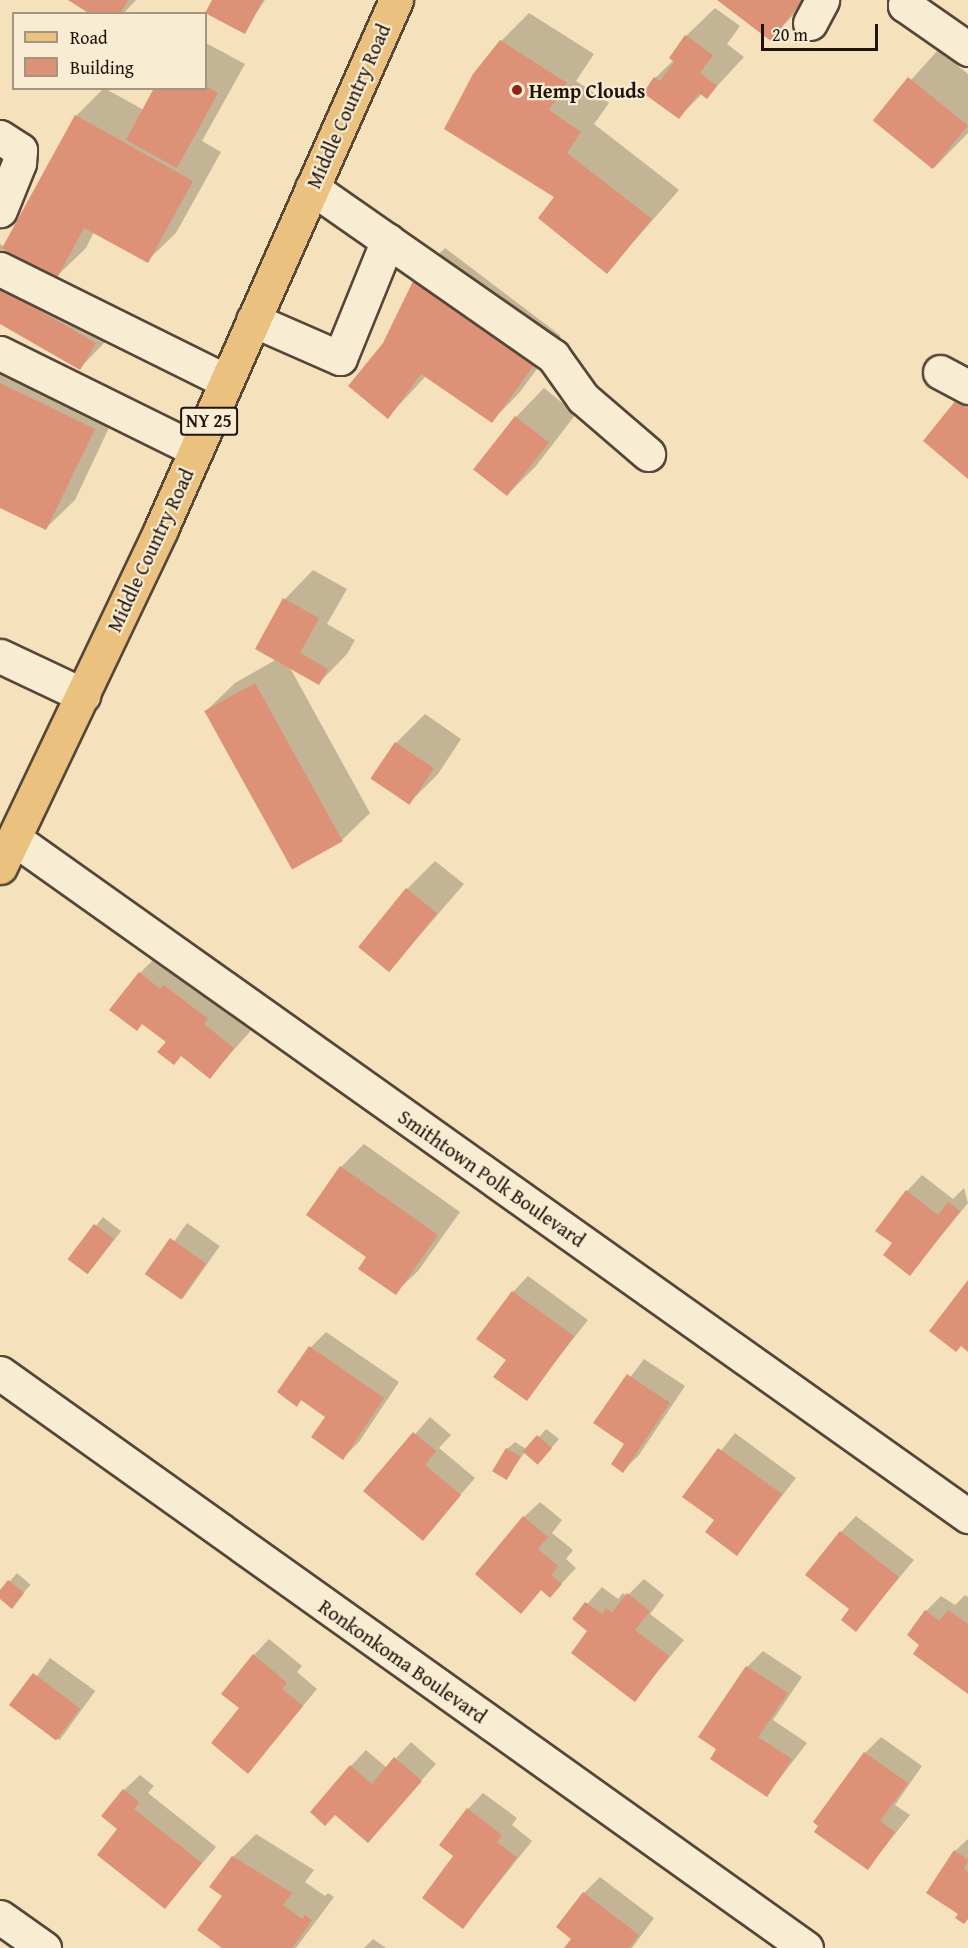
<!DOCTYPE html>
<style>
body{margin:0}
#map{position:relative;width:968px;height:1948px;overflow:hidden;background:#f5e2bc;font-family:"Gentium Book Plus",serif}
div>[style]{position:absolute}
.shadow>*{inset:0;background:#0003;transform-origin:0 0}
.building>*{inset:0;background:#dd9176;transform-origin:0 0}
.roads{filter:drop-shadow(2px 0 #564638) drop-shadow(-2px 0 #564638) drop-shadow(0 2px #564638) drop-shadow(0 -2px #564638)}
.minor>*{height:33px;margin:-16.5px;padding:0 16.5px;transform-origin:16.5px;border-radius:16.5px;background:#f8ecd3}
.major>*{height:33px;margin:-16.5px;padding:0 16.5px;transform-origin:16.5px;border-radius:16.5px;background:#eac17e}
.dots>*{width:16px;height:16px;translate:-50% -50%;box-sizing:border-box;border:3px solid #f8ecd3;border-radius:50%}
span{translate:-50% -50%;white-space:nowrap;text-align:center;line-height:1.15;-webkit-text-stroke:4.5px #f8ecd3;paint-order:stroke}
.shield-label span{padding:2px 4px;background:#f8ecd3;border:2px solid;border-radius:4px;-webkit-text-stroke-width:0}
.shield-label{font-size:18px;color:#21120c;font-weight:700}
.poi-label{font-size:20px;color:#21120c;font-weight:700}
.left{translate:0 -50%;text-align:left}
.street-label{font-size:20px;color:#21120c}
.legend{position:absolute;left:12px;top:12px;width:195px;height:78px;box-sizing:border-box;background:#f8ecd3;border:2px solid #a29583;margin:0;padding:8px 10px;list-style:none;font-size:18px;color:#21120c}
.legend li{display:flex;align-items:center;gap:12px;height:30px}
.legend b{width:30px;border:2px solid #a29583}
.scale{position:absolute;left:761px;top:24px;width:117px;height:27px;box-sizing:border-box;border:3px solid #21120c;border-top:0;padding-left:8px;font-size:18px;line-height:21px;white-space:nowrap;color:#21120c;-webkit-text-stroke:4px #f8ecd3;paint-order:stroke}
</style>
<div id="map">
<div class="shadow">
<div style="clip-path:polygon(71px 0,136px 0,123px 14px,93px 14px)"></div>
<div style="clip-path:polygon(213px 0,265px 0,244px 32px)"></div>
<div style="clip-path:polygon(719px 0,807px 0,771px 39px)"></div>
<div style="clip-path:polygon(715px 8px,740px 26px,727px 44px,744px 57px,707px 97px,702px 94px,679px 117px,655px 78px,674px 60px,686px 36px)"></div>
<div style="clip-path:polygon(529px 13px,594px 54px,576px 81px,609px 103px,594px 124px,679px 190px,607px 272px,556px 196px,501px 41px)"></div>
<div style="clip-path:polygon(206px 43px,245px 64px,202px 141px,221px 152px,176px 233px,147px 261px,94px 232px,86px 248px,57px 276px,123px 314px,108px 339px,80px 368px,0 322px,0 244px,5px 247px,76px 116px,104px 88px,144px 110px,206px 88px)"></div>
<div style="clip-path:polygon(938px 50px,968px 74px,968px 133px,934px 168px,875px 120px)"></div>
<div style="clip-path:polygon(445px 248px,561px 336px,520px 392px,492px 421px,426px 376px,388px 417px,384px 344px,417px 276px)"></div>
<div style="clip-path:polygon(0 341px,122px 400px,75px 500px,46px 528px,0 506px)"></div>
<div style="clip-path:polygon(544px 388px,576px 414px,536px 466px,508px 494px,516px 417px)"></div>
<div style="clip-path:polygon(968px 390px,968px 477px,925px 441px)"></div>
<div style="clip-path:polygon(313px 570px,347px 589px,327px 624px,355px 640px,347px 654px,319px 683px,289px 666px,370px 813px,341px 841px,206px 711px,235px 683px,277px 659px,257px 648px,285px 599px)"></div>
<div style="clip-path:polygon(425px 714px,461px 739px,438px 774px,409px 803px,373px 778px,396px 743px)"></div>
<div style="clip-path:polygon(435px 861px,464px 884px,390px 970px,407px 889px)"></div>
<div style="clip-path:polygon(168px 945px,261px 1019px,210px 1077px,168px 1042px,140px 973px)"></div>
<div style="clip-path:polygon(364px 1144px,460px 1212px,418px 1271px,395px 1293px,368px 1257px,308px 1214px,341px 1167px)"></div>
<div style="clip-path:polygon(922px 1175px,953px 1199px,964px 1188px,968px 1203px,910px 1274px,894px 1243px,907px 1191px)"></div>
<div style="left:103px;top:1217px;width:23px;height:54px;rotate:38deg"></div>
<div style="left:187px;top:1223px;width:40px;height:65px;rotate:35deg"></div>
<div style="clip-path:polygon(528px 1276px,588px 1320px,526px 1399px,508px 1360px,513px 1292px)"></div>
<div style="clip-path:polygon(326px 1332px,399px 1382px,359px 1442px,343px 1458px,327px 1417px,302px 1399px,297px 1405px,311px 1347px)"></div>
<div style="clip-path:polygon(644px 1359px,685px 1386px,639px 1455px,623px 1471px,626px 1443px,596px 1423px)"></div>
<div style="clip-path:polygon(430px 1417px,451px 1435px,439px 1448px,475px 1478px,422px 1539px,366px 1491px)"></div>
<div style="clip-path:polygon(546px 1429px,559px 1439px,546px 1454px,525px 1452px,506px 1478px,507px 1449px,515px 1442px,528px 1450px)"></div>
<div style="clip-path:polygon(735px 1433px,796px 1478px,737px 1554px,716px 1520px,684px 1497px)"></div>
<div style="clip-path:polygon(540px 1502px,562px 1520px,552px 1533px,573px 1550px,566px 1559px,576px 1568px,550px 1596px,542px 1589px,521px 1612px,524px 1517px)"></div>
<div style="clip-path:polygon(856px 1516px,914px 1560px,856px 1630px,841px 1532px)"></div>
<div style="left:17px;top:1573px;width:18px;height:26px;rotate:41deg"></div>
<div style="clip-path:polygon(644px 1579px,664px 1595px,650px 1614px,684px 1640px,634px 1700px,589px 1631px,574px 1619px,602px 1587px,618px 1599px,623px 1593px,627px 1596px)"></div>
<div style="clip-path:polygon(965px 1595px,968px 1597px,968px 1693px,921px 1644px,926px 1611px,941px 1596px,955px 1605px)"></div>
<div style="clip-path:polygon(269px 1639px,302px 1666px,297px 1672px,317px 1689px,248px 1772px,241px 1708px,254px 1655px)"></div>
<div style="clip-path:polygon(763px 1651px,802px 1677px,773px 1720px,807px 1743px,767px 1795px,718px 1749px,747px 1667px)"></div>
<div style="left:50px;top:1658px;width:56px;height:61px;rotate:36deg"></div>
<div style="clip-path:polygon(881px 1737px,922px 1766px,895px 1805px,910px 1815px,868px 1868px,865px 1753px)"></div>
<div style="clip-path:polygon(411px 1742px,436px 1764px,368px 1841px,335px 1814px,351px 1766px,366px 1750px,387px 1768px)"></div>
<div style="clip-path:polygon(140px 1775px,154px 1786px,148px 1793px,216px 1847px,165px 1907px,119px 1829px,124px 1790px)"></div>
<div style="clip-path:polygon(483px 1793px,517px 1818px,512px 1825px,532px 1841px,463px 1927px,455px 1856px,468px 1809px)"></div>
<div style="clip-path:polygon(256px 1834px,314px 1870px,305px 1882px,325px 1896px,328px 1893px,334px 1897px,296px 1948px,225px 1948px,224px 1896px,233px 1857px)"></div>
<div style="clip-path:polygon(968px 1839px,968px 1919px,960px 1914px,955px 1851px)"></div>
<div style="clip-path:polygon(600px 1877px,654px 1918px,632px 1948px,566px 1948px,573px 1939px,584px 1893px)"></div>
<div style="clip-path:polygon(373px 1939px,386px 1948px,364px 1948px)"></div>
</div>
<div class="building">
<div style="clip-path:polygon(68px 0,128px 0,120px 14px,90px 14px)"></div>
<div style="clip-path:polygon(212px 0,263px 0,245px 34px,205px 13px)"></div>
<div style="clip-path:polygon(717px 0,802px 0,771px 41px)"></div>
<div style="clip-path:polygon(685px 35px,713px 55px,700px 73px,717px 86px,707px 99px,699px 93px,679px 119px,643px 93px,654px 77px,660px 81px,674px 62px,669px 58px)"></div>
<div style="clip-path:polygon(500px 40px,567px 83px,549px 110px,581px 132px,567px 153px,652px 219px,607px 274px,538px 218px,554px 197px,444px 129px,473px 74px)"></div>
<div style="left:908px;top:77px;width:77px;height:56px;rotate:39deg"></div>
<div style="clip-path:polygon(206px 86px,218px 93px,177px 168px,126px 140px,154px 88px)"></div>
<div style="clip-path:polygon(75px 115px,193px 181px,148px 263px,84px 228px,57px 278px,2px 248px)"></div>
<div style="clip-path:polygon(416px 275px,534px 365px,492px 423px,421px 374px,388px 419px,348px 386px,383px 343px)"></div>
<div style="clip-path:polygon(0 288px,96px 343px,80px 370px,0 324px)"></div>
<div style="clip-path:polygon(0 383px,95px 429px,46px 530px,0 508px)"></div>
<div style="clip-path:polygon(956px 400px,968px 409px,968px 479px,923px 441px)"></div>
<div style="left:515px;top:416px;width:43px;height:68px;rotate:38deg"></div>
<div style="clip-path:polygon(283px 598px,319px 618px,300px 653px,328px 669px,319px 685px,255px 649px)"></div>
<div style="left:255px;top:683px;width:181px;height:58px;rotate:61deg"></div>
<div style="left:395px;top:742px;width:47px;height:44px;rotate:34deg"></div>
<div style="left:406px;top:888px;width:40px;height:76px;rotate:39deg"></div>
<div style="clip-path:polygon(139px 972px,160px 989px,164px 985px,208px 1019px,204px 1024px,234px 1048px,210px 1079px,181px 1056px,174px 1065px,157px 1052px,166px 1042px,142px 1024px,137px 1031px,109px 1010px)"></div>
<div style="clip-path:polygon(340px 1166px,438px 1235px,396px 1295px,358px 1269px,366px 1257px,306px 1215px)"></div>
<div style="clip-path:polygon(906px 1190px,938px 1215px,948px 1202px,960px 1211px,910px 1276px,883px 1255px,892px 1243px,875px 1231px)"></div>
<div style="left:94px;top:1224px;width:25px;height:44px;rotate:37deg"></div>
<div style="left:170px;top:1238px;width:44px;height:44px;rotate:35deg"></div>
<div style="clip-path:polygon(968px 1280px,968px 1352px,961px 1346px,956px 1352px,929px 1331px)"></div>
<div style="clip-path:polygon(512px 1291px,574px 1336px,527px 1401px,493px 1377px,506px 1360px,476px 1339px)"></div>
<div style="clip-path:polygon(309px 1346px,384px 1398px,343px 1460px,311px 1437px,325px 1417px,301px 1400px,297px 1407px,277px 1392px)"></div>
<div style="clip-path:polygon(627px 1374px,670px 1403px,623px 1473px,611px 1464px,624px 1444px,593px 1423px)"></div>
<div style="clip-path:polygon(413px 1432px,436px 1451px,425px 1465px,461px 1495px,423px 1541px,363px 1491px)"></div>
<div style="left:537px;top:1435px;width:20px;height:22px;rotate:41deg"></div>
<div style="left:506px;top:1448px;width:17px;height:27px;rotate:31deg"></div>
<div style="clip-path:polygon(718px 1448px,782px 1494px,737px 1556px,705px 1532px,714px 1520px,682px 1497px)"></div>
<div style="clip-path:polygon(523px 1516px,548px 1537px,538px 1549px,558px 1566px,551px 1575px,562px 1584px,550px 1598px,541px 1590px,521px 1614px,475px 1574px)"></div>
<div style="clip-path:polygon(840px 1531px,899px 1577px,856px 1632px,841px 1620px,849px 1609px,805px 1575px)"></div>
<div style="clip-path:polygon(8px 1580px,24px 1593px,12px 1609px,0 1599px,0 1590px)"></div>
<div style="clip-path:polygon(627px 1593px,650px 1611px,635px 1630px,669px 1656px,635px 1702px,571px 1653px,587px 1631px,572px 1619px,585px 1602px,602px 1614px,606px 1608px,612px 1613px)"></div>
<div style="clip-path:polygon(925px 1610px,939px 1621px,948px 1610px,968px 1624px,968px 1694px,913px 1654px,919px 1645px,907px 1635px)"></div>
<div style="clip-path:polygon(253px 1654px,287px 1683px,282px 1689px,303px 1706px,248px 1774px,211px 1743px,239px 1708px,221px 1694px)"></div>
<div style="clip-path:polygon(746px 1666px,788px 1693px,758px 1737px,792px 1759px,767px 1797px,710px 1759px,716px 1749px,698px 1737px)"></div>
<div style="left:33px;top:1673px;width:59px;height:40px;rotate:37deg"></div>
<div style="clip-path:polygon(864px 1752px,908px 1783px,880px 1821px,895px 1832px,868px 1870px,814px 1832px,818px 1826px,813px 1822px)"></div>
<div style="clip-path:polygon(394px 1757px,422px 1781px,368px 1843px,335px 1815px,325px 1826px,310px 1812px,350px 1765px,372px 1784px)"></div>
<div style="clip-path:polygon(123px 1789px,139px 1802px,134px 1809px,202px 1863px,165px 1909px,97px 1855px,117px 1829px,101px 1816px)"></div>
<div style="clip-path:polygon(467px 1808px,502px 1835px,497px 1842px,517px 1857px,463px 1929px,422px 1898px,453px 1856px,439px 1845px)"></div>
<div style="clip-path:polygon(954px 1850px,968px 1860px,964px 1869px,968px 1872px,968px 1919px,964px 1924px,955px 1918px,958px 1914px,926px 1893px)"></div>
<div style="clip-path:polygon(232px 1856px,292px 1893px,283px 1905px,302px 1919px,305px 1915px,312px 1920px,292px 1948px,222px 1948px,197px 1930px,222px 1896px,209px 1887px)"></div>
<div style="clip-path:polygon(583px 1892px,639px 1935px,629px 1948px,564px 1948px,571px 1939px,556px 1927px)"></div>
</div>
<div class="roads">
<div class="minor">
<div style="left:908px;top:0;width:6px;rotate:121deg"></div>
<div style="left:905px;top:5px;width:77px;rotate:34.9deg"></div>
<div style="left:810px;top:23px;width:26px;rotate:-62deg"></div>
<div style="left:0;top:137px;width:24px;rotate:33deg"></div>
<div style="left:20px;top:150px;width:13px;rotate:94deg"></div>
<div style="left:19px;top:163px;width:51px;rotate:112deg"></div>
<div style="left:312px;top:188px;width:294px;rotate:34.9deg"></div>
<div style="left:553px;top:356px;width:52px;rotate:54.5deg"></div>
<div style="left:583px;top:398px;width:86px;rotate:40.7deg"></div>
<div style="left:0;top:269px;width:252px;rotate:26.4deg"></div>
<div style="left:253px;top:320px;width:95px;rotate:23.6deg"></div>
<div style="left:340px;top:358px;width:127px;rotate:-67.9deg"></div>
<div style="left:0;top:353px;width:219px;rotate:26.3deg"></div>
<div style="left:940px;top:372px;width:32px;rotate:28deg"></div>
<div style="left:0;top:656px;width:92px;rotate:25.2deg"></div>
<div style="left:16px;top:840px;width:1168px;rotate:35.38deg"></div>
<div style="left:0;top:1373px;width:990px;rotate:35.5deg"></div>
<div style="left:0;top:1917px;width:54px;rotate:35.2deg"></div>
</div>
<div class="major">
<div style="left:0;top:867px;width:374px;rotate:-64.5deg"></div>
<div style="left:161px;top:529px;width:579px;rotate:-66.05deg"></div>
</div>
</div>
<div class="dots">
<div style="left:517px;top:90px;background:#8f2418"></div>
</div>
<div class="shield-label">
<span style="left:209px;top:421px">NY 25</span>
</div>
<div class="poi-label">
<span class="left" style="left:529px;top:90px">Hemp Clouds</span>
</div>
<div class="street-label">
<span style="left:348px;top:106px;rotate:-66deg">Middle Country Road</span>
<span style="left:150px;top:550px;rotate:-65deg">Middle Country Road</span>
<span style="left:492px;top:1178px;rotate:35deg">Smithtown Polk Boulevard</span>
<span style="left:403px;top:1661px;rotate:35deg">Ronkonkoma Boulevard</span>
</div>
<ul class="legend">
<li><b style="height:8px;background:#eac17e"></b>Road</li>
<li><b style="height:16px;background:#dd9176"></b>Building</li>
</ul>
<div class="scale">20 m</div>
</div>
